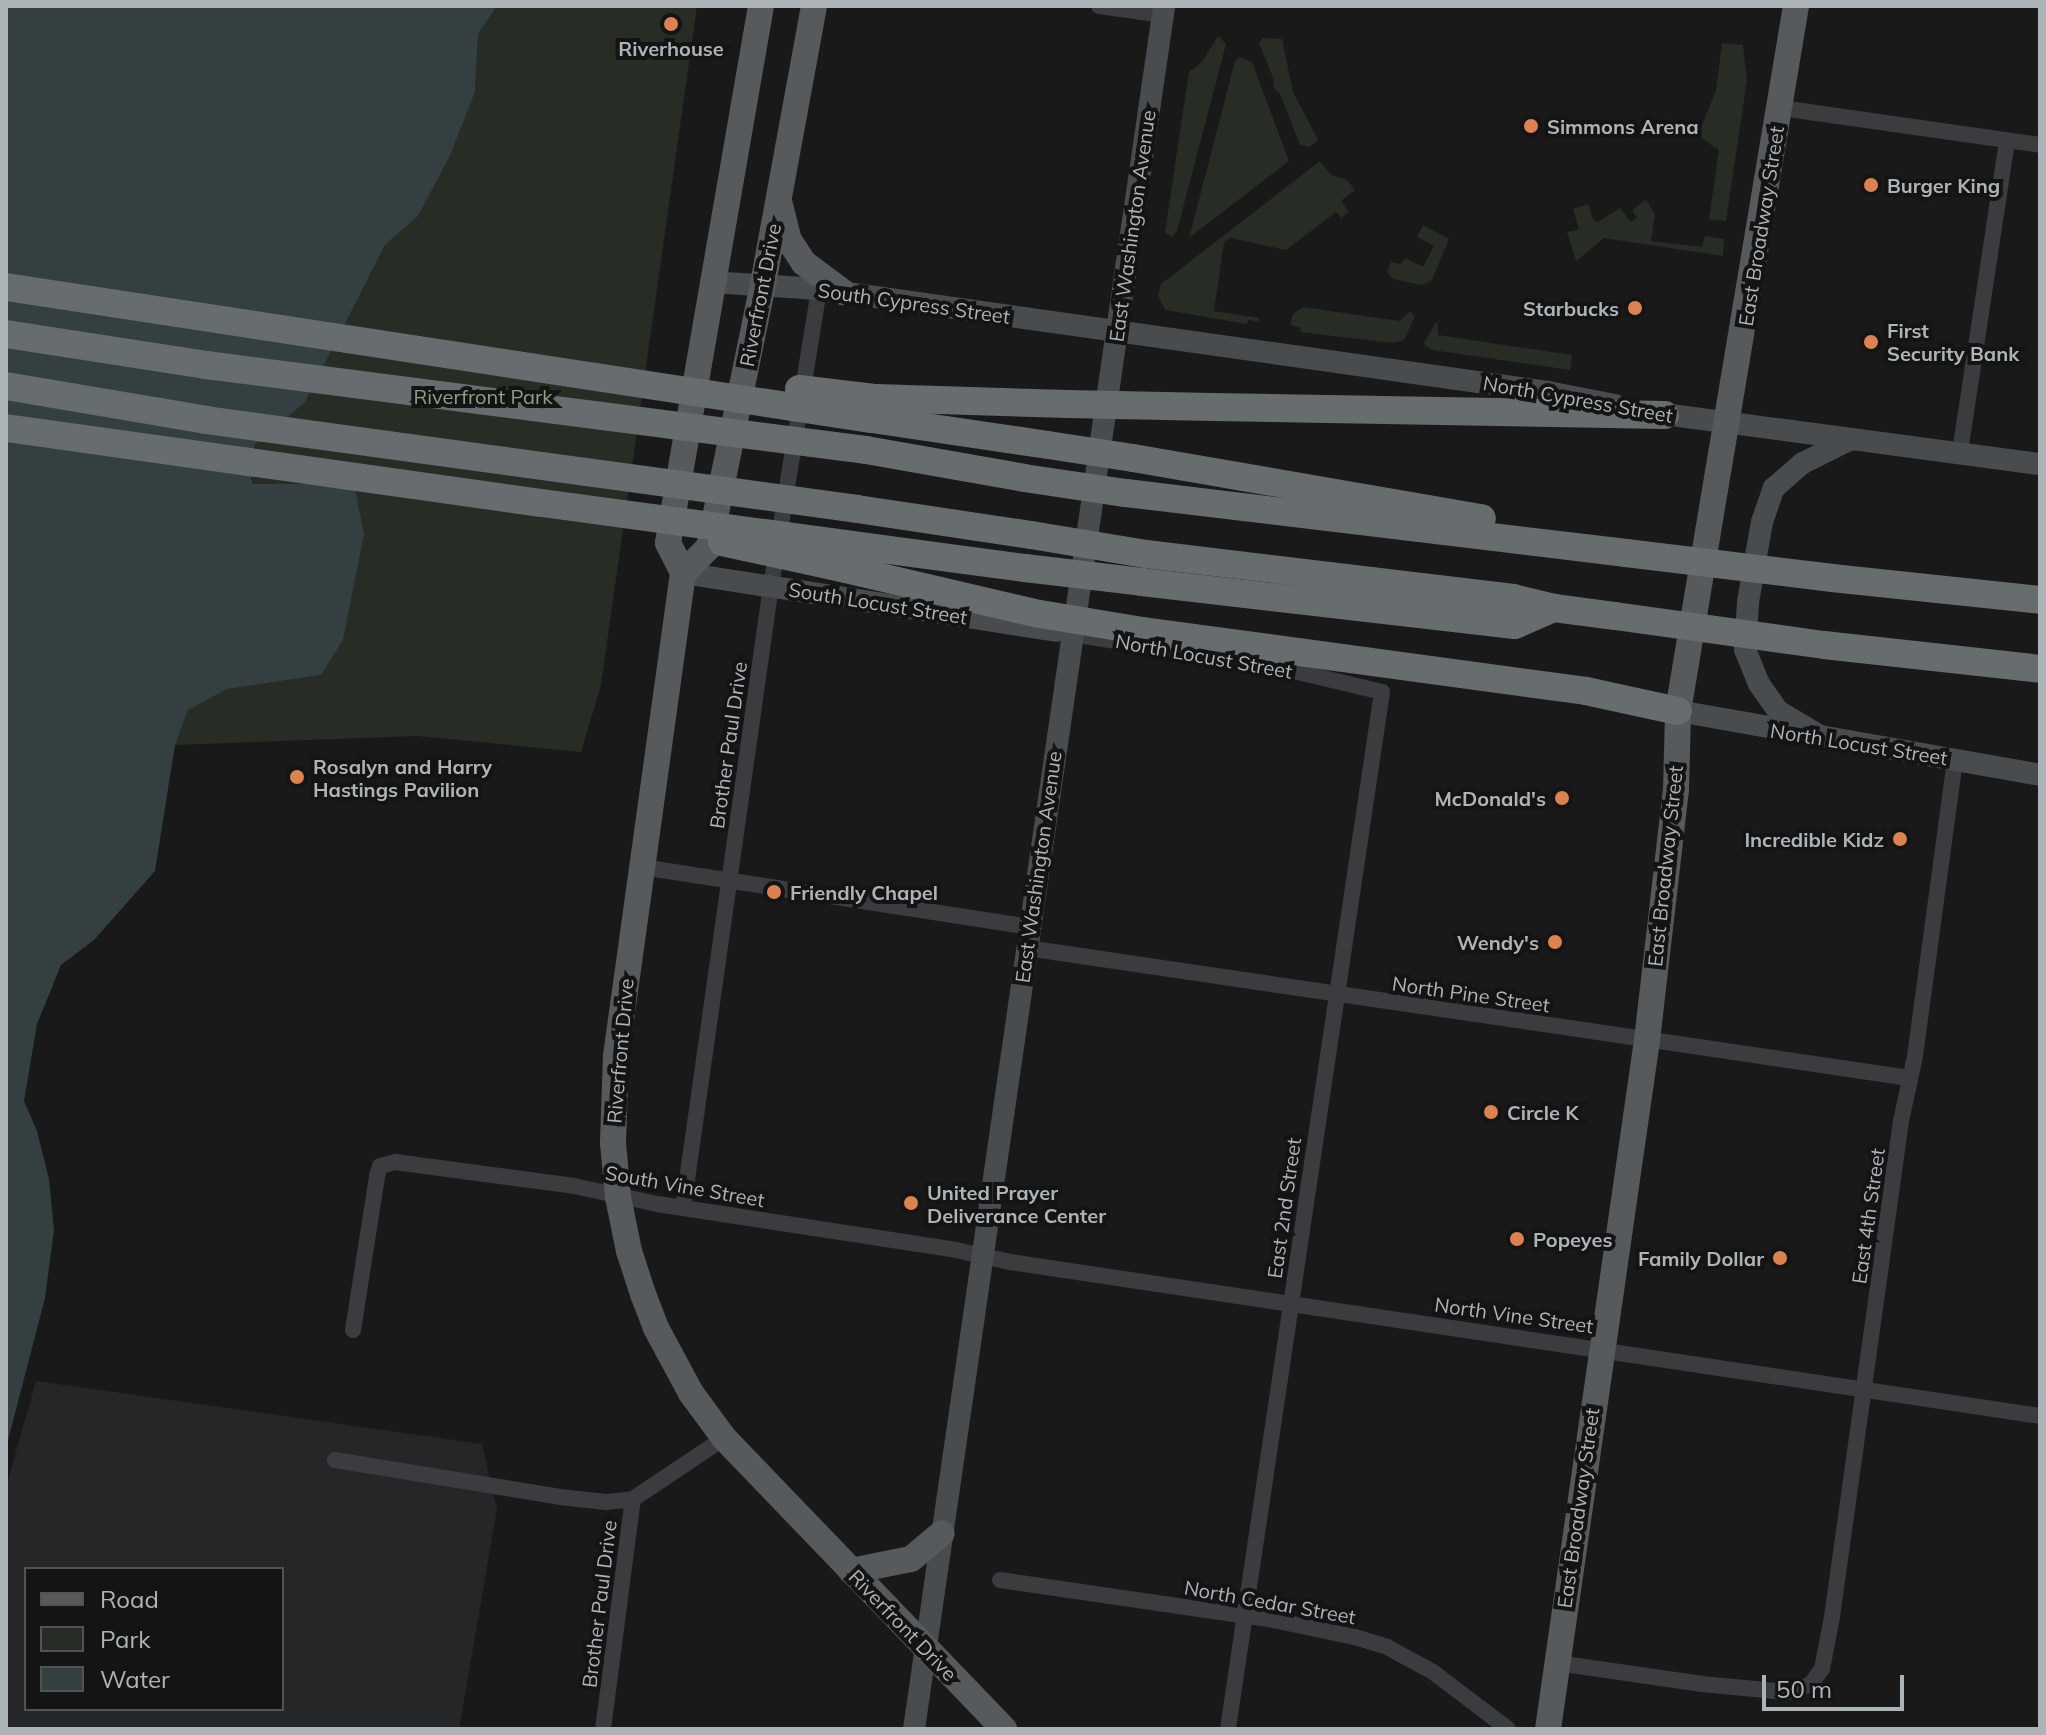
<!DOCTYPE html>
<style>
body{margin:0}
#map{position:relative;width:2046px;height:1735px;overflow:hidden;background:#19191a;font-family:Mulish,sans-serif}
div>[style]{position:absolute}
.built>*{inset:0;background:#252627}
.green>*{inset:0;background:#272c25}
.water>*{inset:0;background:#343f42}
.street>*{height:16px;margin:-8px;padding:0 8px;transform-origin:8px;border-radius:8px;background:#3a3c3f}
.secondary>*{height:22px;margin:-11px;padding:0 11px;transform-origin:11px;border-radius:11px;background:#484c4f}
.primary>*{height:26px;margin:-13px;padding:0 13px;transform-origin:13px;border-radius:13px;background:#575a5d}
.highway>*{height:28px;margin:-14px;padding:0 14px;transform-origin:14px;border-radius:14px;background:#676c6f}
.highway-bridge>*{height:28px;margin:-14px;padding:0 14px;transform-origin:14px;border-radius:14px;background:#676c6f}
.dots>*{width:22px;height:22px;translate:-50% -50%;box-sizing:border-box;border:4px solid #141415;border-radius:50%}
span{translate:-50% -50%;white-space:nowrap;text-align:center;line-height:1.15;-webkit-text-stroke:8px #141415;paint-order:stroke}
.poi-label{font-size:20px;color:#adb4b8;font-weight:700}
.left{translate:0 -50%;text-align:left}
.right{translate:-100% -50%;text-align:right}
.street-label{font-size:20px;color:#adb4b8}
.park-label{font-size:20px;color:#8da186}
.frame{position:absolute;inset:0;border:8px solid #adb4b8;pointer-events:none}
.legend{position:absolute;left:24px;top:1567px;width:260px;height:144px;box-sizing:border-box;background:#141415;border:2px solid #515456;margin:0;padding:10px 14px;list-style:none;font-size:24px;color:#adb4b8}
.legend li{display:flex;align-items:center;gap:16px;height:40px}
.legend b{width:40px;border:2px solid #515456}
.scale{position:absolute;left:1762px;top:1675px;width:142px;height:36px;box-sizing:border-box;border:4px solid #adb4b8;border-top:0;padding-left:10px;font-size:24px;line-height:28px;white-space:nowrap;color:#adb4b8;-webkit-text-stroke:6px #141415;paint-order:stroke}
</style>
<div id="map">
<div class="built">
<div style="clip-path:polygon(evenodd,36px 1381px,482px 1444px,497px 1509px,459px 1729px,6px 1729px,6px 1487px,36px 1381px,26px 1569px,282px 1569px,282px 1709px,26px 1709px,26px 1569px)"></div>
</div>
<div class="green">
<div style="clip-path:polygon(497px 6px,697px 6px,601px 685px,581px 752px,417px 736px,175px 745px,188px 709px,227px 689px,321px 675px,249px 471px,255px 444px,305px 401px,385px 245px,418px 216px,450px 156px,475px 92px,478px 34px)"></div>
<div style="clip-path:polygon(1218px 36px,1226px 44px,1177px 231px,1171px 237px,1165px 232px,1189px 72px,1202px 62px)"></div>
<div style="clip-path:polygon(1263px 38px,1282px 39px,1293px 92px,1318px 140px,1309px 147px,1300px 145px,1280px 94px,1273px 87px,1274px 80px,1259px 43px)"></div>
<div style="clip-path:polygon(1722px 43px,1743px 45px,1747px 80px,1726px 221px,1709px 219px,1719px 150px,1698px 136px,1716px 90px)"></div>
<div style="clip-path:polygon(1240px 57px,1252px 62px,1289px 161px,1189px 238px,1235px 61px)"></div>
<div style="clip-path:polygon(1320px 161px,1331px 175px,1347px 180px,1355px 190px,1341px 201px,1349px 212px,1341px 218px,1336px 212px,1286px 250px,1230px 238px,1224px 242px,1214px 311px,1259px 318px,1259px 322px,1248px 320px,1247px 324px,1165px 310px,1158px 296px,1161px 284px)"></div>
<div style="clip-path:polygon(1646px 200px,1655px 214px,1651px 241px,1702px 247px,1705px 236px,1724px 239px,1723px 256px,1604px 238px,1576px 261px,1567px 232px,1579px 230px,1573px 209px,1588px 204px,1593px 219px,1598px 222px,1620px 208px,1631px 222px,1637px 218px,1632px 210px)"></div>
<div style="clip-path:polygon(1423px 225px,1449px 239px,1432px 280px,1422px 285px,1393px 279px,1387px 271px,1391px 262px,1401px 264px,1405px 258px,1423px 267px,1434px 246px,1417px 237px)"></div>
<div style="clip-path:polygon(1303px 307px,1400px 321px,1410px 311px,1415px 316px,1404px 340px,1392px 343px,1300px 332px,1301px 328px,1290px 325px,1293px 314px)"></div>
<div style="clip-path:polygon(1437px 321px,1438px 335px,1572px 355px,1570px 370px,1432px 350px,1423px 344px)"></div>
</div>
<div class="water">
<div style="clip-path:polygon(6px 6px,497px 6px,478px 34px,475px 92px,450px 156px,418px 216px,385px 245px,305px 402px,255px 444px,249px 471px,253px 484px,354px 484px,364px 534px,343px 640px,321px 675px,227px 689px,188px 710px,175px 745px,155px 871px,94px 940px,61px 965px,37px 1024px,24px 1101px,37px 1131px,49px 1179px,54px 1230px,45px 1298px,6px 1448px)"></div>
</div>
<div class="street">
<div style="left:1099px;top:6px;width:65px;rotate:8deg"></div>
<div style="left:1781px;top:108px;width:262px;rotate:8.1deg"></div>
<div style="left:1960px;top:452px;width:315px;rotate:-81.4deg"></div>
<div style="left:1072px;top:634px;width:208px;rotate:9.1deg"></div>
<div style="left:1277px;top:667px;width:108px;rotate:13.4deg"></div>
<div style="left:1382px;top:692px;width:1048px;rotate:98.45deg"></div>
<div style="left:642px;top:867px;width:393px;rotate:8.8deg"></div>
<div style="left:1027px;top:948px;width:892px;rotate:8.38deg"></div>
<div style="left:683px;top:1208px;width:628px;rotate:-81.95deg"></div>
<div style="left:771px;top:586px;width:301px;rotate:-80.8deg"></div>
<div style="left:353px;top:1330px;width:156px;rotate:-81.1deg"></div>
<div style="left:377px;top:1176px;width:10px;rotate:-73deg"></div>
<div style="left:380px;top:1166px;width:16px;rotate:-15deg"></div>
<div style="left:395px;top:1162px;width:181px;rotate:7.6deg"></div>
<div style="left:574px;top:1186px;width:85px;rotate:12.2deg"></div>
<div style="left:657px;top:1204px;width:303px;rotate:8.7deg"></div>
<div style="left:956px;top:1250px;width:55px;rotate:12.5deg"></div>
<div style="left:1010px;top:1262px;width:1041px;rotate:8.5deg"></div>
<div style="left:335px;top:1460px;width:228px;rotate:9.3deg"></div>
<div style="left:560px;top:1497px;width:46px;rotate:6.2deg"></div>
<div style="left:606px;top:1502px;width:27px;rotate:-6deg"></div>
<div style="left:1000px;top:1580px;width:271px;rotate:8.3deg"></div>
<div style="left:1268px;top:1619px;width:89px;rotate:11.7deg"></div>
<div style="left:1355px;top:1637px;width:34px;rotate:17deg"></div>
<div style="left:1387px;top:1647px;width:52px;rotate:28.5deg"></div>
<div style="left:1433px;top:1672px;width:94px;rotate:37.2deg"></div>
<div style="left:1557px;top:1663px;width:147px;rotate:8.2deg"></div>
<div style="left:1702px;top:1684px;width:85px;rotate:5.4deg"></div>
<div style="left:1787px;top:1692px;width:25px;rotate:-18deg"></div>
<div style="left:1811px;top:1684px;width:19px;rotate:-54deg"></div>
<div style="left:1822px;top:1669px;width:53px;rotate:-79.1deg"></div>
<div style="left:1832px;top:1617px;width:501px;rotate:-82.08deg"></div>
<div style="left:1901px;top:1121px;width:66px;rotate:-77.8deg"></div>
<div style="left:1915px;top:1056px;width:300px;rotate:-82.3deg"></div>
<div style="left:603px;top:1729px;width:232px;rotate:-82.6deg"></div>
<div style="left:633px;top:1499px;width:110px;rotate:-33.8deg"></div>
</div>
<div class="secondary">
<div style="left:711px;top:282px;width:108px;rotate:3.7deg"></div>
<div style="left:819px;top:289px;width:736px;rotate:8.04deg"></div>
<div style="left:1548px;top:392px;width:68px;rotate:11deg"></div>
<div style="left:1649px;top:412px;width:394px;rotate:7.6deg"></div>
<div style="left:683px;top:573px;width:378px;rotate:8.8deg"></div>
<div style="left:1678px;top:711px;width:368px;rotate:10deg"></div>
<div style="left:1820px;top:736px;width:49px;rotate:-149.2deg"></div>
<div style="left:1778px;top:711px;width:33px;rotate:-125deg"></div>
<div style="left:1759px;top:684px;width:37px;rotate:-112deg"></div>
<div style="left:1745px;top:650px;width:48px;rotate:-86.4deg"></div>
<div style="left:1748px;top:602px;width:81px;rotate:-80.1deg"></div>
<div style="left:1762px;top:522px;width:36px;rotate:-71deg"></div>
<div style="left:1774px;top:488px;width:38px;rotate:-41deg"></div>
<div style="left:1803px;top:463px;width:54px;rotate:-26.6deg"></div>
<div style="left:914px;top:1729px;width:1741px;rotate:-81.74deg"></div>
</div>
<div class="primary">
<div style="left:761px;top:6px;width:545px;rotate:99.83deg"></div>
<div style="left:668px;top:543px;width:34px;rotate:63deg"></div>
<div style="left:683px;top:573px;width:488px;rotate:97.9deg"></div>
<div style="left:616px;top:1056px;width:87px;rotate:92deg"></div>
<div style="left:613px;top:1143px;width:54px;rotate:84.7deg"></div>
<div style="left:618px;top:1197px;width:55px;rotate:78.5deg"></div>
<div style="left:629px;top:1251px;width:45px;rotate:72deg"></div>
<div style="left:643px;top:1294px;width:36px;rotate:69deg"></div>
<div style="left:656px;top:1328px;width:74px;rotate:61.7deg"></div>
<div style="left:691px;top:1393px;width:56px;rotate:53.7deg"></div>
<div style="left:724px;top:1438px;width:404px;rotate:46.1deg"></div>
<div style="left:780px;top:205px;width:36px;rotate:76deg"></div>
<div style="left:789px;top:240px;width:27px;rotate:57deg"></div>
<div style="left:804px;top:263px;width:49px;rotate:36.6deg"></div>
<div style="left:683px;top:573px;width:37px;rotate:-45deg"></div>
<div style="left:709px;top:547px;width:268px;rotate:-78.4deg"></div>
<div style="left:763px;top:284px;width:283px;rotate:-79.6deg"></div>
<div style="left:851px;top:1571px;width:61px;rotate:-11.3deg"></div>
<div style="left:911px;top:1559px;width:40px;rotate:-40deg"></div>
<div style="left:1548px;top:1729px;width:696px;rotate:-81.82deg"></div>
<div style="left:1647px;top:1040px;width:252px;rotate:-83.4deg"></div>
<div style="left:1676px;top:790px;width:79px;rotate:-88.5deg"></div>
<div style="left:1678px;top:711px;width:715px;rotate:-80.5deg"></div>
</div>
<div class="highway">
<div style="left:876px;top:398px;width:192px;rotate:1.8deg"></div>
<div style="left:1213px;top:407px;width:452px;rotate:1deg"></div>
<div style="left:872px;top:419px;width:178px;rotate:8.4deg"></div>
<div style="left:6px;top:428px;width:541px;rotate:7.97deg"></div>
<div style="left:866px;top:450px;width:160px;rotate:10deg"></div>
<div style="left:1133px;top:458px;width:354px;rotate:9.8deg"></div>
<div style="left:1126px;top:493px;width:504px;rotate:6.84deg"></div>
<div style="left:857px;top:509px;width:176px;rotate:8.5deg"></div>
<div style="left:852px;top:545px;width:175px;rotate:7.6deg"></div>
<div style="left:1146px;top:554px;width:370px;rotate:6.8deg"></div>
<div style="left:1513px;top:598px;width:42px;rotate:13.7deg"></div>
<div style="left:1554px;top:608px;width:62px;rotate:7.5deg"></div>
<div style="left:846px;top:569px;width:199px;rotate:13.1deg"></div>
<div style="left:1832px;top:578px;width:209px;rotate:6deg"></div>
<div style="left:1142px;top:582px;width:375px;rotate:6.6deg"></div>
<div style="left:1515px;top:625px;width:43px;rotate:-23.6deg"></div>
<div style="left:1143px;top:631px;width:447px;rotate:7.7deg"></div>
<div style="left:1586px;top:691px;width:94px;rotate:12.3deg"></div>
<div style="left:1824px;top:645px;width:217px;rotate:6.3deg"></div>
</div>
<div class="highway-bridge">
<div style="left:6px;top:287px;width:876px;rotate:8.67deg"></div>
<div style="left:6px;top:334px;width:202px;rotate:8.8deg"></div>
<div style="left:206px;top:365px;width:665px;rotate:7.34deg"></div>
<div style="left:6px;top:386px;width:203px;rotate:9.6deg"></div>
<div style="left:206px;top:420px;width:657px;rotate:7.78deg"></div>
<div style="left:799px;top:389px;width:78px;rotate:6.7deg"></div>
<div style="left:1068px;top:404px;width:145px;rotate:1.2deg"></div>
<div style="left:1048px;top:445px;width:86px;rotate:8.7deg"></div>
<div style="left:1024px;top:478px;width:103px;rotate:8.4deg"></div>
<div style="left:542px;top:503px;width:313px;rotate:7.7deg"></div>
<div style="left:1031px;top:535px;width:117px;rotate:9.4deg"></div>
<div style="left:722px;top:542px;width:127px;rotate:12.3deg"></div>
<div style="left:1626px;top:553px;width:208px;rotate:6.9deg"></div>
<div style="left:1025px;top:568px;width:118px;rotate:6.8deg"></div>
<div style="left:1040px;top:614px;width:104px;rotate:9.4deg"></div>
<div style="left:1615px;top:616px;width:211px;rotate:7.9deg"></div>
</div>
<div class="dots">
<div style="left:671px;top:24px;background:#db8250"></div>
<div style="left:1531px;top:126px;background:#db8250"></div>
<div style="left:1871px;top:185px;background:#db8250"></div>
<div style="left:1635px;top:308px;background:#db8250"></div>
<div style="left:1871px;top:342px;background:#db8250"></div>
<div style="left:297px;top:777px;background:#db8250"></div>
<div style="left:1562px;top:798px;background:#db8250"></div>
<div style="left:1900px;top:839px;background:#db8250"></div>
<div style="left:774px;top:892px;background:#db8250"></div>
<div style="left:1555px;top:942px;background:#db8250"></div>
<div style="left:1491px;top:1112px;background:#db8250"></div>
<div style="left:911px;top:1203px;background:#db8250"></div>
<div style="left:1517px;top:1239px;background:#db8250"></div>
<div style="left:1780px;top:1258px;background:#db8250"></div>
</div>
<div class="poi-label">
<span style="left:671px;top:48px">Riverhouse</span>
<span class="left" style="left:1547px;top:126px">Simmons Arena</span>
<span class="left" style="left:1887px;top:185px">Burger King</span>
<span class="right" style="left:1619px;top:308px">Starbucks</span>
<span class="left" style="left:1887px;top:342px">First<br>Security Bank</span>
<span class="left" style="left:313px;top:778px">Rosalyn and Harry<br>Hastings Pavilion</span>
<span class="right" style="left:1546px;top:798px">McDonald's</span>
<span class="right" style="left:1884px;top:839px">Incredible Kidz</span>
<span class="left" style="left:790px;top:892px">Friendly Chapel</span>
<span class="right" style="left:1539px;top:942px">Wendy's</span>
<span class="left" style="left:1507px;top:1112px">Circle K</span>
<span class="left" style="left:927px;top:1204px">United Prayer<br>Deliverance Center</span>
<span class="left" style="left:1533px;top:1239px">Popeyes</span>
<span class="right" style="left:1764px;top:1258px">Family Dollar</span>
</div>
<div class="street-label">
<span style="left:1132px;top:226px;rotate:-82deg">East Washington Avenue</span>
<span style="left:1761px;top:226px;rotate:-81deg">East Broadway Street</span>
<span style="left:760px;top:295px;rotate:-79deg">Riverfront Drive</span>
<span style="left:914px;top:303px;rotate:8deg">South Cypress Street</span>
<span style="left:1578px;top:399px;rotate:10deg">North Cypress Street</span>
<span style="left:878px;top:603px;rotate:9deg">South Locust Street</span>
<span style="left:1204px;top:656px;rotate:10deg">North Locust Street</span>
<span style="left:1859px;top:744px;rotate:9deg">North Locust Street</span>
<span style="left:728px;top:745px;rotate:-82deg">Brother Paul Drive</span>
<span style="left:1665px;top:866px;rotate:-84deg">East Broadway Street</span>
<span style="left:1038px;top:867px;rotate:-82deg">East Washington Avenue</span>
<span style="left:1471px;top:994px;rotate:8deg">North Pine Street</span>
<span style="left:620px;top:1051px;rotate:-85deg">Riverfront Drive</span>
<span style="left:685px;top:1186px;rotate:10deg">South Vine Street</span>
<span style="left:1284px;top:1208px;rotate:-82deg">East 2nd Street</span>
<span style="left:1868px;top:1216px;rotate:-82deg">East 4th Street</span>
<span style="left:1514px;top:1315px;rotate:8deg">North Vine Street</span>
<span style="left:1578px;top:1508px;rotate:-82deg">East Broadway Street</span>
<span style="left:1270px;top:1602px;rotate:10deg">North Cedar Street</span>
<span style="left:599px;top:1604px;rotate:-83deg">Brother Paul Drive</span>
<span style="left:903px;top:1625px;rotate:46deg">Riverfront Drive</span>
</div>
<div class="park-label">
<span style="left:483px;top:396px">Riverfront Park</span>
</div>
<div class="frame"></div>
<ul class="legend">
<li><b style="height:10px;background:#575a5d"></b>Road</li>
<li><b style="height:22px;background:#272c25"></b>Park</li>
<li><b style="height:22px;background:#343f42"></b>Water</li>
</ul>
<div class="scale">50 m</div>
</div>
